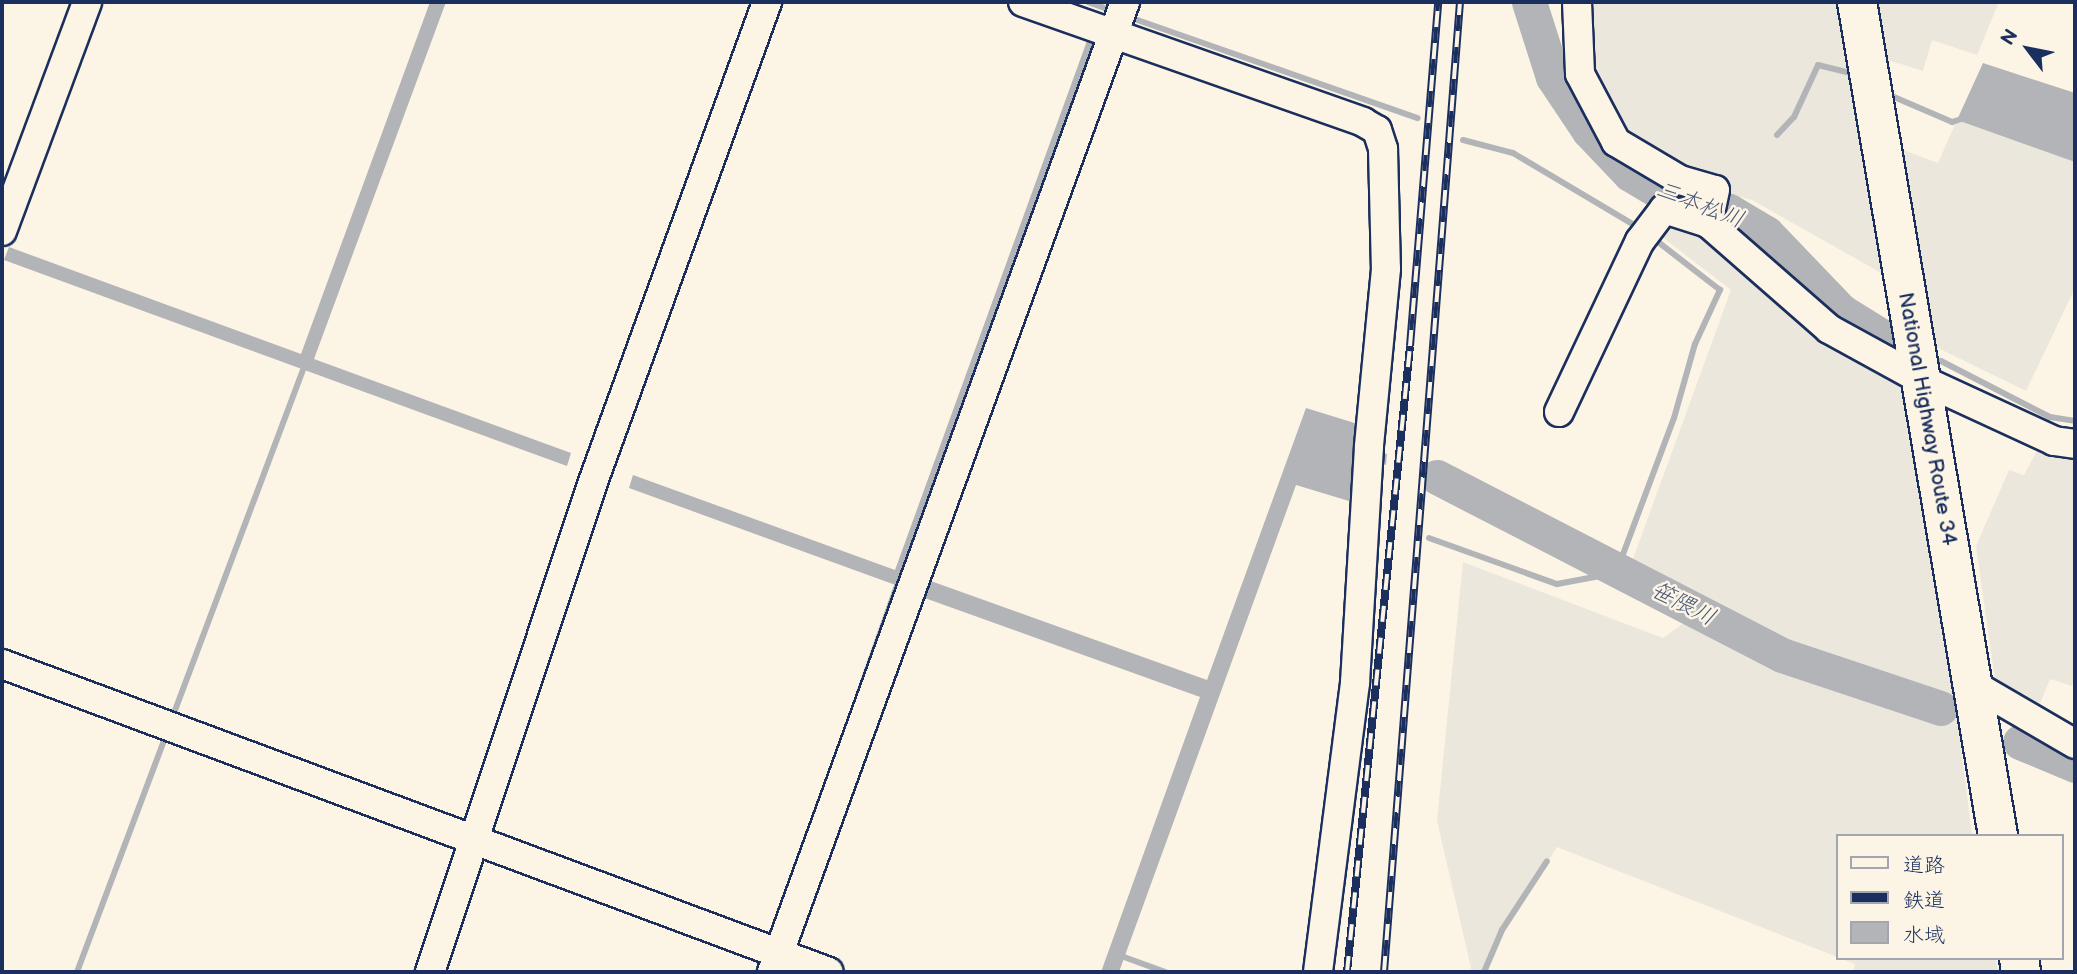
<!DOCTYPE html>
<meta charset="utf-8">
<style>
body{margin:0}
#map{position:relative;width:2077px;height:974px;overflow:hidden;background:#fcf5e5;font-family:"Balsamiq Sans","Klee One",sans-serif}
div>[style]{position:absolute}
.built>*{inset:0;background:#ece7dc}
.water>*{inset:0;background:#b2b4b8}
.stream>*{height:6px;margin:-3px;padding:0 3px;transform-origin:3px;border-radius:3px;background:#b2b4b8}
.river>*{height:35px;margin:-17.5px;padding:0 17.5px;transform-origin:17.5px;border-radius:17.5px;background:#b2b4b8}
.roads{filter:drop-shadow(2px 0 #1b2f5e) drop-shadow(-2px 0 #1b2f5e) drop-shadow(0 2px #1b2f5e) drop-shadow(0 -2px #1b2f5e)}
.minor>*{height:28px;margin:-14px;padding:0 14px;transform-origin:14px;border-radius:14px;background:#fcf5e5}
.highway>*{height:38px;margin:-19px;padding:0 19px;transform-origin:19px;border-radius:19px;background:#fcf5e5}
.rail>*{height:8px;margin-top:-4px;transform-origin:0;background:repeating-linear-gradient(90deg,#fcf5e5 0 16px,#1b2f5e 0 32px);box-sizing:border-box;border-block:2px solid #1b2f5e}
span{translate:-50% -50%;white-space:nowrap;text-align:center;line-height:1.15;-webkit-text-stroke:5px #fcf5e5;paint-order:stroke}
.street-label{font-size:21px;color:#1b2f5e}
.water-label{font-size:23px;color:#485779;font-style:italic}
.frame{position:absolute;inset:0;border:4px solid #1b2f5e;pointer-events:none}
.legend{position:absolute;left:1836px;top:834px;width:228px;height:126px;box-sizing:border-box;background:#fcf5e5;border:2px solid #a2a6af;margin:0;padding:9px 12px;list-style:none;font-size:21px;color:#1b2f5e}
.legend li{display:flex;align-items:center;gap:14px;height:35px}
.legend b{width:35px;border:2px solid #a2a6af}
.north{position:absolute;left:1993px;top:14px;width:70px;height:70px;-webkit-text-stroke:5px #fcf5e5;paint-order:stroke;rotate:302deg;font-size:19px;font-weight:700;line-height:28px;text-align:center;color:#1b2f5e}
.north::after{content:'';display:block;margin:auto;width:24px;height:32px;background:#1b2f5e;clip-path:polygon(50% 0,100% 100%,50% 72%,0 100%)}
</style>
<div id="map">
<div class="built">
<div style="clip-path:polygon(1577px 2px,1837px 2px,1883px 274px,1752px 200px,1715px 190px,1708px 223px,1899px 367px,1955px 699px,1972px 836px,1837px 836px,1837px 957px,1557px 847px,1502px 930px,1484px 972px,1472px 972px,1437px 821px,1463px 562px,1663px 638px,1702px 610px,1630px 567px,1731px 290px,1644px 223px,1680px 180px,1616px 142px,1580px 74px)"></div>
<div style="clip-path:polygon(1877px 2px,1999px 2px,1977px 55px,1932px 40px,1923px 71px,1888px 60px)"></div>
<div style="clip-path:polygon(1957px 120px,2075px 162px,2075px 288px,2026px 391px,1936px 347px,1901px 149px,1938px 163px)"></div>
<div style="clip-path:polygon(2040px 445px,2075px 449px,2075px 676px,2072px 686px,2050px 679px,2036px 714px,1996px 687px,1976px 546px,2009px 470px,2024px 475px)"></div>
<div style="clip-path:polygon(1840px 958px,1996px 958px,1998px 972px,1853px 972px,1855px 964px)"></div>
</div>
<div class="water">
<div style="clip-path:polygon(430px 2px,446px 2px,314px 359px,571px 453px,567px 466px,4px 260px,9px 247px,301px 354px)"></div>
<div style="clip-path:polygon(1088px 38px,1100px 42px,901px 587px,629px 488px,633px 475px,895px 570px)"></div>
<div style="clip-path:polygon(1983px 63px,2075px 93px,2075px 162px,1957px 120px)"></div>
<div style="clip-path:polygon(1306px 408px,1361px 425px,1358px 446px,1387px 454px,1386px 465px,1356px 457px,1349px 501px,1296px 485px,1119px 972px,1101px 972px,1200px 697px,922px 597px,928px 580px,1207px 680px)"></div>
</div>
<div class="stream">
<div style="left:1088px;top:2px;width:27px;rotate:20deg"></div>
<div style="left:1126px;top:16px;width:309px;rotate:19.3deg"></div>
<div style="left:1887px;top:94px;width:71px;rotate:23.3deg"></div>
<div style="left:1952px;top:122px;width:13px;rotate:-18deg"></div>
<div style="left:1777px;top:135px;width:25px;rotate:-47deg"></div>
<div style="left:1794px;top:117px;width:57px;rotate:-65.2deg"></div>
<div style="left:1818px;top:65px;width:37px;rotate:14deg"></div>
<div style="left:1463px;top:140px;width:52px;rotate:14.6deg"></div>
<div style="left:1513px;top:153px;width:149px;rotate:30.7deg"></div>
<div style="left:1941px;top:361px;width:123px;rotate:27.2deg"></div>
<div style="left:2050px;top:417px;width:25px;rotate:9deg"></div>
<div style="left:1429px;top:538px;width:136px;rotate:19.8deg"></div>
<div style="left:1557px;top:584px;width:60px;rotate:-10.6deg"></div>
<div style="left:1616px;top:573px;width:165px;rotate:-69.5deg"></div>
<div style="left:1674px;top:418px;width:77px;rotate:-74.2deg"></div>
<div style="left:1695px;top:344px;width:60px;rotate:-65.2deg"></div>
<div style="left:1720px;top:290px;width:85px;rotate:-142.2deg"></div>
<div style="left:858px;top:696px;width:118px;rotate:-70.6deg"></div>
<div style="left:174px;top:713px;width:367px;rotate:-69.4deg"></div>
<div style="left:1124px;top:957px;width:44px;rotate:20.1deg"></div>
<div style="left:77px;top:972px;width:250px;rotate:-69.4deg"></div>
<div style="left:1484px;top:972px;width:46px;rotate:-66.8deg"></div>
<div style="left:1502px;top:930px;width:82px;rotate:-56.9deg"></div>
</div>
<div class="river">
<div style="left:1529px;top:2px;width:79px;rotate:72.3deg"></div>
<div style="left:1553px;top:77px;width:65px;rotate:56.3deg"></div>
<div style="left:1589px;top:131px;width:59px;rotate:46.4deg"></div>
<div style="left:1630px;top:174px;width:41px;rotate:31deg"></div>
<div style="left:1665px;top:195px;width:66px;rotate:14deg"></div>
<div style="left:1729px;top:211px;width:43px;rotate:30.7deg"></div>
<div style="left:1766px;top:233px;width:108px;rotate:46.1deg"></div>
<div style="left:1841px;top:311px;width:59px;rotate:31.8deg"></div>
<div style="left:1437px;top:477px;width:388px;rotate:27.3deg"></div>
<div style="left:1782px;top:655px;width:167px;rotate:18.5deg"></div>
<div style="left:2020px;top:742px;width:60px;rotate:22.7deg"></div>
</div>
<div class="roads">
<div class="minor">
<div style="left:1023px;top:2px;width:361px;rotate:19.4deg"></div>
<div style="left:1363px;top:122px;width:16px;rotate:30deg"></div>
<div style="left:1377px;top:130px;width:20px;rotate:72deg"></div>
<div style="left:1383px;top:149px;width:120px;rotate:88.6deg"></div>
<div style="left:1386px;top:269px;width:179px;rotate:95.5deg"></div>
<div style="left:1369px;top:447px;width:236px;rotate:93.4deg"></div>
<div style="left:1355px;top:683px;width:291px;rotate:97.3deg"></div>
<div style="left:1577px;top:2px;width:72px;rotate:87.6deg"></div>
<div style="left:1580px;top:74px;width:77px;rotate:62.1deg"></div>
<div style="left:1616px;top:142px;width:74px;rotate:30.7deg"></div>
<div style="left:1680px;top:180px;width:36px;rotate:16deg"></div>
<div style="left:1715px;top:190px;width:34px;rotate:102deg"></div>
<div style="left:2px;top:231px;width:244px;rotate:-69.6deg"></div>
<div style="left:1559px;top:412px;width:189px;rotate:-64.7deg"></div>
<div style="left:1640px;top:241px;width:40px;rotate:-53deg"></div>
<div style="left:1664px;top:209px;width:46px;rotate:17.7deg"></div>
<div style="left:1708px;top:223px;width:161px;rotate:41.2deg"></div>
<div style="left:1829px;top:329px;width:104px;rotate:28.8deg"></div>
<div style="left:1920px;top:379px;width:148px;rotate:24.8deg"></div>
<div style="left:2054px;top:441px;width:21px;rotate:8deg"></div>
<div style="left:2px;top:664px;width:882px;rotate:20.43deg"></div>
<div style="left:1972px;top:684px;width:119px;rotate:30.2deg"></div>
<div style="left:430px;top:972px;width:516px;rotate:-71.6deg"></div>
<div style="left:593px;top:482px;width:511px;rotate:-70.07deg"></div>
<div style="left:772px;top:972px;width:1032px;rotate:-70deg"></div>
</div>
<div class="highway">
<div style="left:1857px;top:2px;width:846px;rotate:80.4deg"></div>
<div style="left:2019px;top:958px;width:14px;rotate:82deg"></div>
</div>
</div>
<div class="rail">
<div style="left:1347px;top:972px;width:629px;rotate:-84.25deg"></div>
<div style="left:1410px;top:346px;width:345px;rotate:-85.3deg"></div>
<div style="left:1384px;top:972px;width:973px;rotate:-85.52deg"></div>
</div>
<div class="street-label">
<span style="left:1927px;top:419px;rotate:80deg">National Highway Route 34</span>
</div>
<div class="water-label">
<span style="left:1700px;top:205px;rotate:21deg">三本松川</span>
<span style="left:1683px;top:604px;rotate:27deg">笹隈川</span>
</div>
<div class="frame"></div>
<ul class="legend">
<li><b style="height:9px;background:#fcf5e5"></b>道路</li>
<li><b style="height:9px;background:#1b2f5e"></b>鉄道</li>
<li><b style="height:19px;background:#b2b4b8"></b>水域</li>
</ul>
<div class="north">N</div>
</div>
